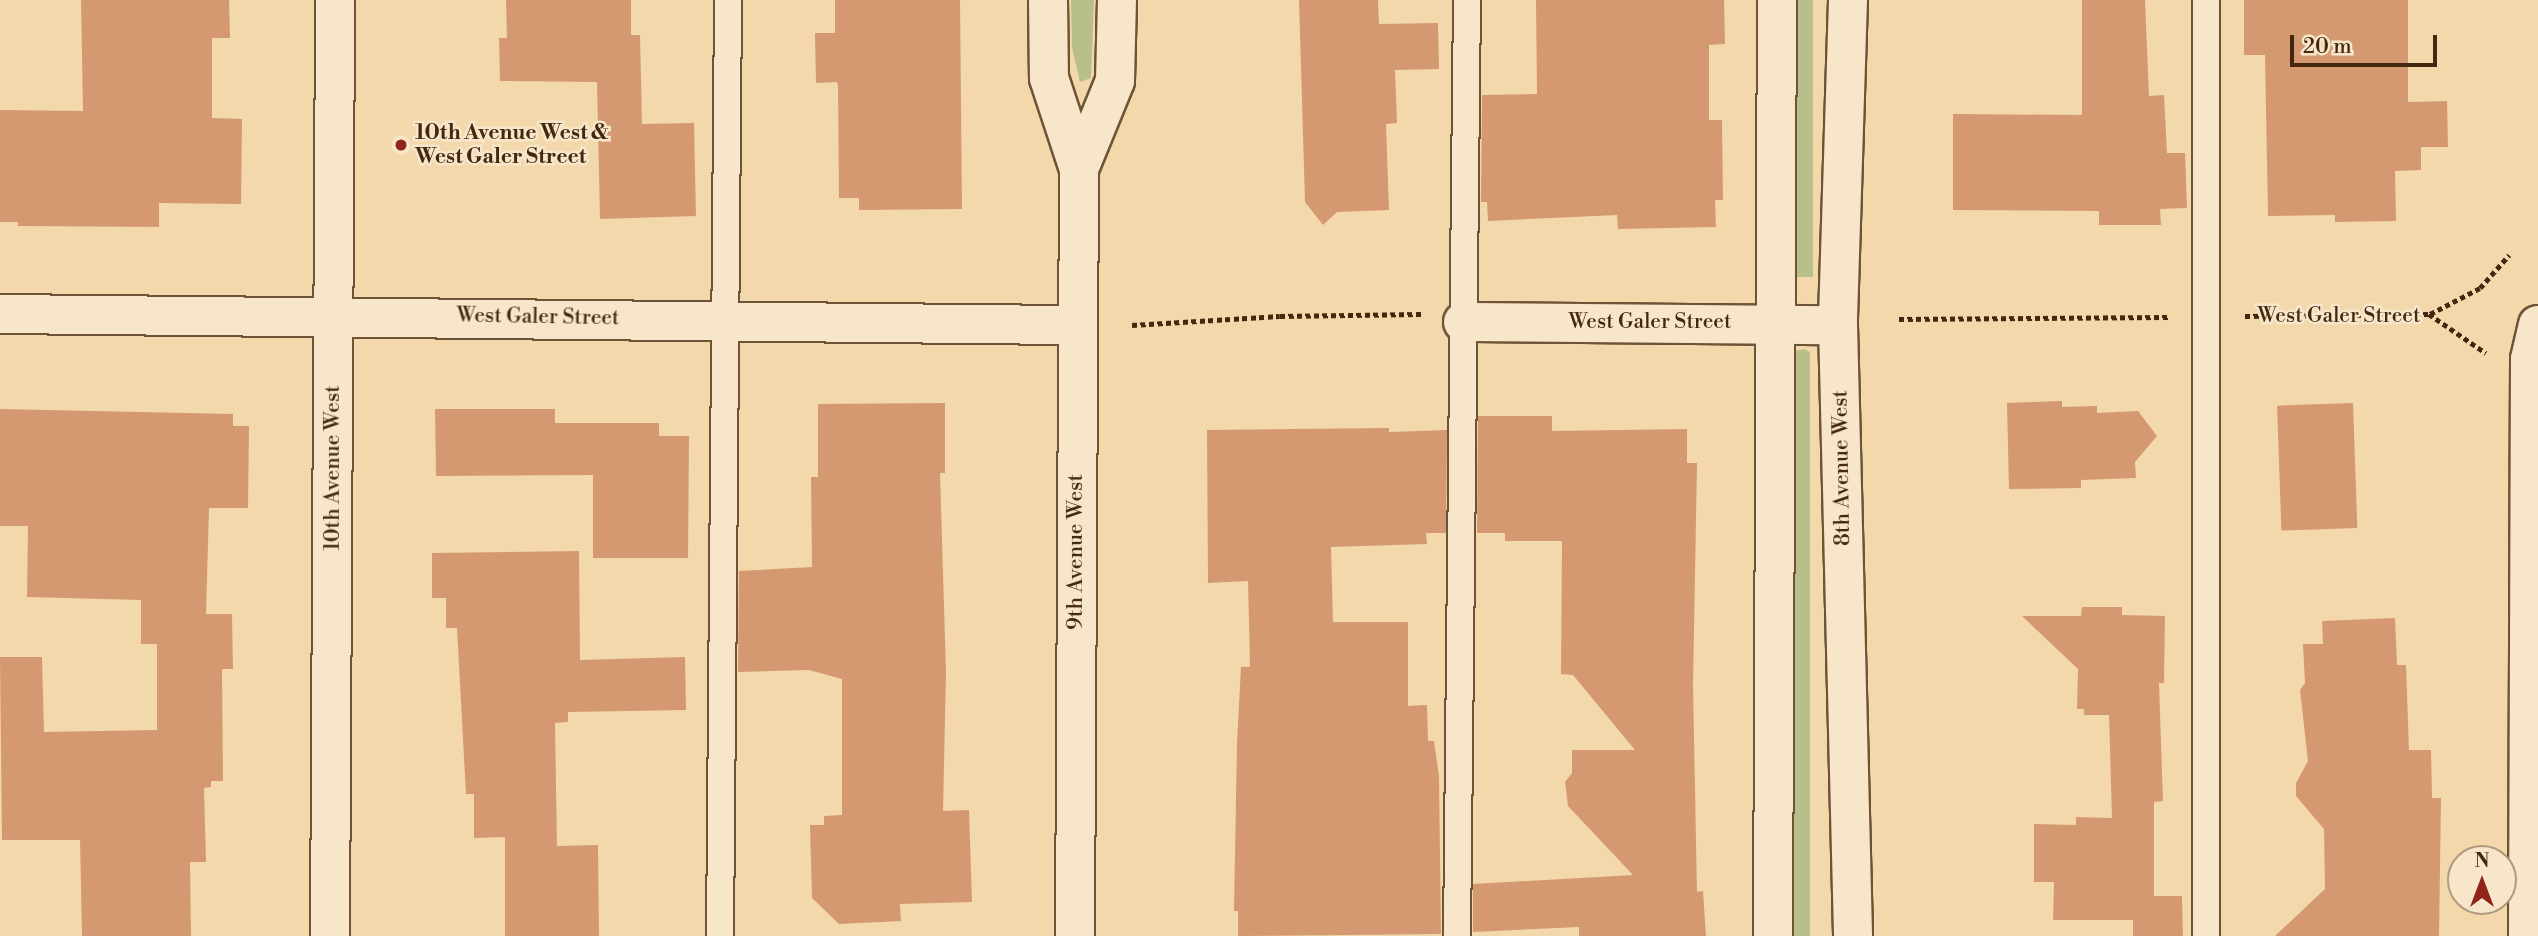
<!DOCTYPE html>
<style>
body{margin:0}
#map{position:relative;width:2538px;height:936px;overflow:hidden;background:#f3d8ac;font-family:"Libre Bodoni",serif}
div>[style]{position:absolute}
.green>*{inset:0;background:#b8bf8b;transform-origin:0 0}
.building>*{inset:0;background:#d59971;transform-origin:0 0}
.path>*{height:4.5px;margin-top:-2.25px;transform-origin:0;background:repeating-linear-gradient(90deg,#43270f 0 5px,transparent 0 8.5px)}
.roads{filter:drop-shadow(2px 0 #6f5336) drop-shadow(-2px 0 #6f5336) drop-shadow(0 2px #6f5336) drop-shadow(0 -2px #6f5336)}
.lane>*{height:26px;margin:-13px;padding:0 13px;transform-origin:13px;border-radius:13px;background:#f7e6c9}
.street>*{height:38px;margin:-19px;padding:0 19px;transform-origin:19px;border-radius:19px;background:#f7e6c9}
.secondary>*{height:38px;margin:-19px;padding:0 19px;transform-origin:19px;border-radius:19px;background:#f7e6c9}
.dots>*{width:19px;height:19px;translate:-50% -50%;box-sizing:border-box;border:4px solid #f7e6c9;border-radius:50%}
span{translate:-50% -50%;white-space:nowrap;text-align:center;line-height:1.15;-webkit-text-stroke:5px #f7e6c9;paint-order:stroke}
.poi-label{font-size:21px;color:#43270f;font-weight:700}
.left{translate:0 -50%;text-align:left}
.street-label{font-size:21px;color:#43270f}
.north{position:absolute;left:2447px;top:845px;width:70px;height:70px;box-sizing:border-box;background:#f7e6c9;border:2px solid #af9a7f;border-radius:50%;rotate:0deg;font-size:19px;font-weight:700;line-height:28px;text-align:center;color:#43270f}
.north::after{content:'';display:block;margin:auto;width:24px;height:32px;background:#8f2418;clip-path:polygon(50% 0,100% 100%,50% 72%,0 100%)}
.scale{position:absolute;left:2290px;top:35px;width:147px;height:32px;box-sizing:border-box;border:4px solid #43270f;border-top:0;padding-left:9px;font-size:21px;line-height:24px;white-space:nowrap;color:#43270f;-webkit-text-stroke:5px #f7e6c9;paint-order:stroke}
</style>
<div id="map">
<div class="green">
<div style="clip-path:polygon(1071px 0,1094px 0,1091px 78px,1080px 82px,1072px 48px)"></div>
<div style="left:1794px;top:0;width:19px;height:277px"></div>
<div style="clip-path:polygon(1804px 349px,1810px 352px,1810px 936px,1792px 936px,1792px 359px,1795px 351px)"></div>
</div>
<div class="building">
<div style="clip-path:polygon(81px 0,229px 0,230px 38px,212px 38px,212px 118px,242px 119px,241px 204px,159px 203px,159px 227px,18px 226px,18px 222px,0 222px,0 110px,83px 111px)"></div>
<div style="clip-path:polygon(506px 0,631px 0,631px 35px,640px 35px,642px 124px,694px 123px,696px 216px,600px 219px,597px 82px,500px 81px,499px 38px,507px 38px)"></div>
<div style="clip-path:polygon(835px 0,960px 0,962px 209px,859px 210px,859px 198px,839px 198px,838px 87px,837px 82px,816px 83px,815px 33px,835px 33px)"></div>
<div style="clip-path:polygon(1299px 0,1378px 0,1379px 24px,1438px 23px,1439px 69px,1395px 70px,1397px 123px,1386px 124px,1389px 210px,1337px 212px,1323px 225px,1305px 202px)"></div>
<div style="clip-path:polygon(1536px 0,1724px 0,1725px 44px,1709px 45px,1709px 120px,1722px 120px,1723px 200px,1715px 200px,1716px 227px,1618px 229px,1617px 215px,1488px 221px,1487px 202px,1481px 202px,1482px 95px,1537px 94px)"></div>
<div style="clip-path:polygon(2082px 0,2145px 0,2149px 96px,2164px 95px,2167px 153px,2185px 153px,2187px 208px,2160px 209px,2161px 225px,2099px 225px,2099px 211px,1953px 210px,1953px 114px,2082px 115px)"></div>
<div style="clip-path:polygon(2244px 0,2408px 0,2408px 102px,2447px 101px,2448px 147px,2421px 147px,2421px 170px,2395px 171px,2396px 221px,2335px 222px,2335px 215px,2268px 216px,2265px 55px,2244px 55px)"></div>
<div style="clip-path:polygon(2062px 401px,2062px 407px,2097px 406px,2097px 413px,2138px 411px,2157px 436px,2135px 462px,2136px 478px,2081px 480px,2081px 488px,2009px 489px,2007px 403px)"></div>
<div style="clip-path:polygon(945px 403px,945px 473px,940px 473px,946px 673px,943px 811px,969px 810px,972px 902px,900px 904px,901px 921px,839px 924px,812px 898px,810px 825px,824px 825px,824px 816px,842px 815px,842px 679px,809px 670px,738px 672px,739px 571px,812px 567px,811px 477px,818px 477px,818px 404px)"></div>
<div style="left:2353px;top:403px;width:125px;height:76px;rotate:88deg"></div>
<div style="clip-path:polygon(0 409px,233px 414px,233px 426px,249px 426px,248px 508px,209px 508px,206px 614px,232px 614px,233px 669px,222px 669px,223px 781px,211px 781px,211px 787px,204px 788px,206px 862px,190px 862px,191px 936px,82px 936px,80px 840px,2px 840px,0 657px,42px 657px,44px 732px,157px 730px,157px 644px,141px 644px,141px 600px,27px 597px,28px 526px,0 526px)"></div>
<div style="clip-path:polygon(435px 409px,555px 409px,555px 423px,659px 423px,659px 436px,689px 436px,688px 558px,593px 558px,593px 475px,436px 476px)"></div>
<div style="clip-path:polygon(1478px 416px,1552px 416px,1552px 431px,1687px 429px,1687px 463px,1697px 463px,1693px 686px,1697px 892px,1703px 891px,1706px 936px,1579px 936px,1579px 927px,1473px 932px,1473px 884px,1633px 875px,1568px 806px,1565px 782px,1572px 773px,1572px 750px,1635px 750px,1573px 675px,1561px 674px,1562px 541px,1505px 541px,1505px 533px,1477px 533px)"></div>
<div style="clip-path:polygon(1389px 428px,1389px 432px,1447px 430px,1446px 533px,1426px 533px,1427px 544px,1331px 547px,1333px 622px,1408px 622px,1408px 706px,1427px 705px,1428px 741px,1434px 741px,1439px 776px,1441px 934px,1238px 936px,1238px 911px,1234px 911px,1237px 743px,1241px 667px,1250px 667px,1248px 581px,1208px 583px,1207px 430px)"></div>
<div style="clip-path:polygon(579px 551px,580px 660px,685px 657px,686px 710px,568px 712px,568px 722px,555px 723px,557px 846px,598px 845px,599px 936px,505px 936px,505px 837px,474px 838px,474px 794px,466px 794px,457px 628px,446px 628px,446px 598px,432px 598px,432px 553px)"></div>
<div style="clip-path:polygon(2082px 607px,2122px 607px,2122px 615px,2165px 616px,2164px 683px,2159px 683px,2163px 801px,2154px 802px,2154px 896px,2182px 896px,2183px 936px,2133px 936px,2133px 920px,2053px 920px,2054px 882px,2034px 882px,2034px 824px,2076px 825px,2076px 817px,2112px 818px,2109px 715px,2084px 715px,2084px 709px,2077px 709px,2078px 669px,2022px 616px,2081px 616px)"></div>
<div style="clip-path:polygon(2395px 618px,2397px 665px,2406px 665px,2409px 750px,2431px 750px,2432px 798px,2441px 798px,2439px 936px,2275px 936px,2325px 889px,2324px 829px,2296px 796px,2296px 783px,2308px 761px,2300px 690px,2305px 683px,2303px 644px,2323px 644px,2322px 621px)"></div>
</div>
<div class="path">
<div style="left:2430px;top:314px;width:56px;rotate:-27.5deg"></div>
<div style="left:2480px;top:288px;width:44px;rotate:-48.7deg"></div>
<div style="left:2245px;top:316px;width:184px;rotate:-0.6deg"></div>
<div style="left:2429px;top:314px;width:69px;rotate:34.4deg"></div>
<div style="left:1899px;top:319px;width:270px;rotate:-0.4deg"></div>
<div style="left:1132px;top:325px;width:148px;rotate:-3.5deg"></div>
<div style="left:1280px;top:316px;width:141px;rotate:-0.8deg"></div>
</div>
<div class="roads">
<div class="lane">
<div style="left:2206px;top:0;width:936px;rotate:90deg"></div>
<div style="left:720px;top:936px;width:936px;rotate:-89.51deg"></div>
<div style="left:1457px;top:936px;width:936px;rotate:-89.39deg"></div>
</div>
<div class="street">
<div style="left:1048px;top:0;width:78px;rotate:89.3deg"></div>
<div style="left:1049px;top:78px;width:96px;rotate:71.8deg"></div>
<div style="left:1079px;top:169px;width:767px;rotate:90.3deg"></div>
<div style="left:1848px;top:0;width:325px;rotate:91.8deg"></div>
<div style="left:1838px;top:325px;width:611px;rotate:88.59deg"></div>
<div style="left:1079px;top:169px;width:95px;rotate:-67.8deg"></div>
<div style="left:1115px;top:81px;width:81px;rotate:-88.6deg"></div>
<div style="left:0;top:314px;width:1075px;rotate:0.59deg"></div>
<div style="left:1463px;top:322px;width:375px;rotate:0.5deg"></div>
<div style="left:1773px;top:936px;width:936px;rotate:-89.76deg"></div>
<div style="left:2528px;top:936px;width:577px;rotate:-89.8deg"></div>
<div style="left:2530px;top:359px;width:35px;rotate:-77deg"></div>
</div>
<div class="secondary">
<div style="left:330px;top:936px;width:936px;rotate:-89.69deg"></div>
</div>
</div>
<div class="dots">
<div style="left:401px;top:145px;background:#8f2418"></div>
</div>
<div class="poi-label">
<span class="left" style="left:415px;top:145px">10th Avenue West &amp;<br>West Galer Street</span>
</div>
<div class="street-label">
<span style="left:2339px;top:316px">West Galer Street</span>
<span style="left:538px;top:317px;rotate:1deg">West Galer Street</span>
<span style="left:1650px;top:322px">West Galer Street</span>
<span style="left:333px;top:468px;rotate:-90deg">10th Avenue West</span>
<span style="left:1842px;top:468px;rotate:-91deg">8th Avenue West</span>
<span style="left:1076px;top:552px;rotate:-90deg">9th Avenue West</span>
</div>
<div class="north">N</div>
<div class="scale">20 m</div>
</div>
